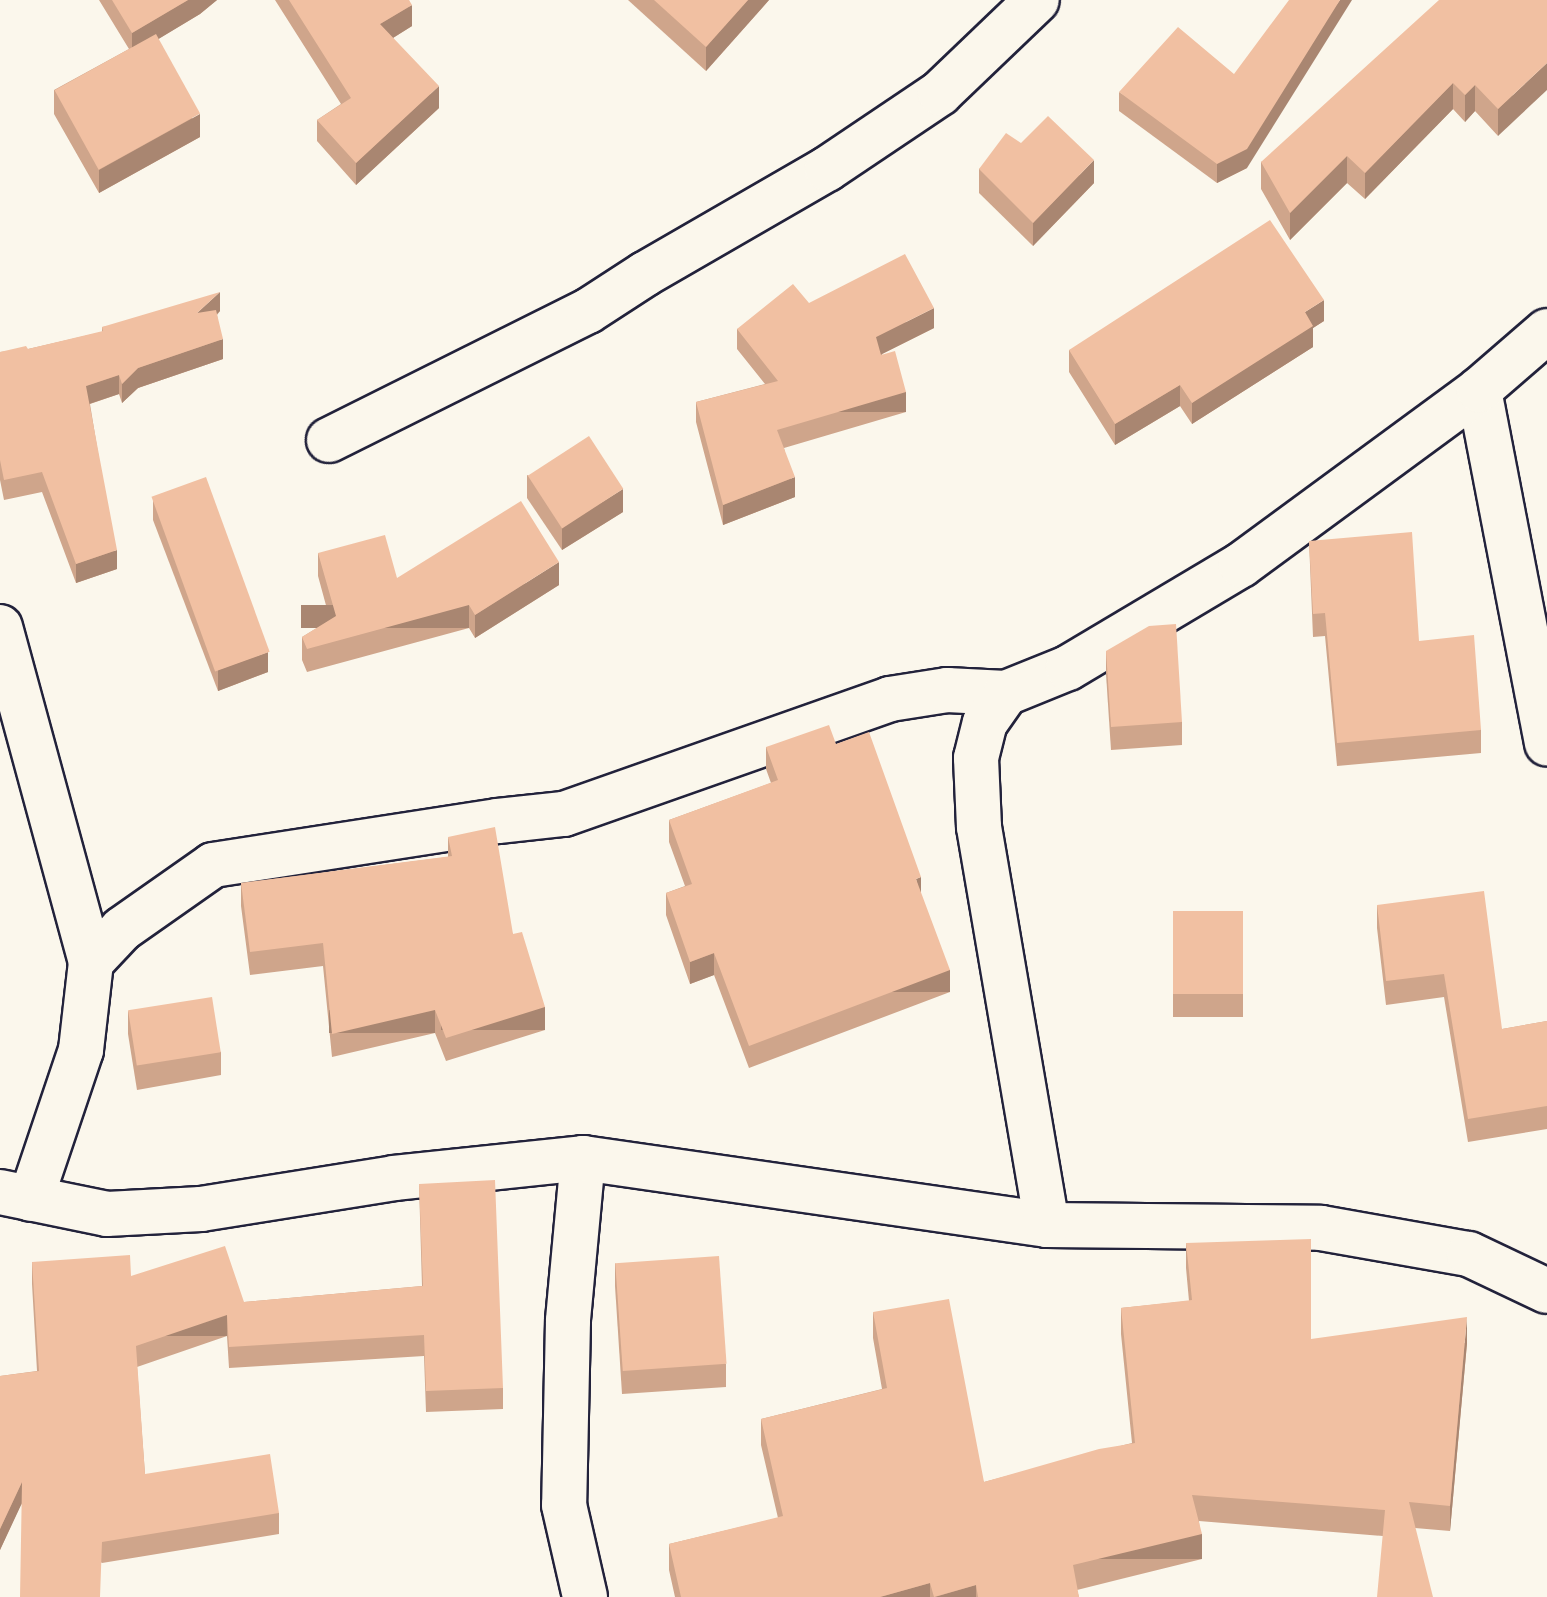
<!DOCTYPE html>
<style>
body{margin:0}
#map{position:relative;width:1547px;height:1597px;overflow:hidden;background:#fbf7ec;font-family:Kalam,sans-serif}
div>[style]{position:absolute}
.roads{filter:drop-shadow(2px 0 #22223b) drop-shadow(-2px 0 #22223b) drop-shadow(0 2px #22223b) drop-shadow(0 -2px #22223b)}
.street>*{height:44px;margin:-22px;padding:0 22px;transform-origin:22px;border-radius:22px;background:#fbf7ec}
.wall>*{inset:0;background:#cfa58b;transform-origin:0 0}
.shaded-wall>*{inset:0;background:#a98671;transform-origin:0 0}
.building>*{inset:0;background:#f1c0a2;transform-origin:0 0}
span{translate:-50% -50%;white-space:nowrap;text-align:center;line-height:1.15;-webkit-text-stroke:7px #fbf7ec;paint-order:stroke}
</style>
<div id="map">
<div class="roads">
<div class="street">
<div style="left:1479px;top:390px;width:360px;rotate:79.1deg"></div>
<div style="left:329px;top:440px;width:289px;rotate:-26.5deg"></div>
<div style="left:588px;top:311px;width:68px;rotate:-33deg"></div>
<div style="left:645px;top:274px;width:210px;rotate:-30deg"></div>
<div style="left:827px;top:169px;width:136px;rotate:-33.9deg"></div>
<div style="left:940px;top:93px;width:134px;rotate:-43.8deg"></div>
<div style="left:0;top:627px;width:347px;rotate:74.8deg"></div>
<div style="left:91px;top:962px;width:89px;rotate:96.5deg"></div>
<div style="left:81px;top:1050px;width:157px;rotate:108.6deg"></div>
<div style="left:91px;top:962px;width:45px;rotate:-46.8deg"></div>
<div style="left:122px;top:929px;width:111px;rotate:-35.1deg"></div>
<div style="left:213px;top:865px;width:288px;rotate:-8.8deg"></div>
<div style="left:498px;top:821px;width:66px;rotate:-6.1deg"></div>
<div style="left:564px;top:814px;width:346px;rotate:-19.4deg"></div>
<div style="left:890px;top:699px;width:58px;rotate:-9deg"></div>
<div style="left:947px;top:690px;width:59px;rotate:2.9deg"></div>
<div style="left:583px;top:1158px;width:164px;rotate:95.3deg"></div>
<div style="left:568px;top:1321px;width:184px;rotate:91.2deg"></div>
<div style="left:564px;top:1505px;width:94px;rotate:77.1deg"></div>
<div style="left:0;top:1192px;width:109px;rotate:11.6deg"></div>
<div style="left:107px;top:1214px;width:94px;rotate:-3deg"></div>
<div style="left:201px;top:1209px;width:195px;rotate:-9.1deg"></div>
<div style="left:394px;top:1178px;width:190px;rotate:-6deg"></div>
<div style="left:583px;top:1158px;width:469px;rotate:8.2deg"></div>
<div style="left:1047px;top:1225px;width:274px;rotate:0.6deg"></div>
<div style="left:1321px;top:1228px;width:150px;rotate:10deg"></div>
<div style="left:1469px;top:1254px;width:86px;rotate:25.4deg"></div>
<div style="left:1047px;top:1225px;width:404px;rotate:-99.7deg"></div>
<div style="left:979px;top:827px;width:69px;rotate:-92.5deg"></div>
<div style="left:976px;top:758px;width:36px;rotate:-76deg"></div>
<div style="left:985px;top:723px;width:37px;rotate:-55deg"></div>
<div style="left:1006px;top:693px;width:67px;rotate:-22deg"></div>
<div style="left:1068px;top:668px;width:201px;rotate:-30.8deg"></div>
<div style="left:1241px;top:565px;width:295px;rotate:-36.3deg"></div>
<div style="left:1479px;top:390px;width:90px;rotate:-40.9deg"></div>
</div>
</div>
<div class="wall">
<div style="clip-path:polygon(99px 0,217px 0,200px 14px,158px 39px,200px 137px,99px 193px,54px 114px,54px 90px,129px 49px)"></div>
<div style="clip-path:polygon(275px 0,409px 0,412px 26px,393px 38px,439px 108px,356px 185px,317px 141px,317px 120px,341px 104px)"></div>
<div style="clip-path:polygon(628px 0,769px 0,706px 71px)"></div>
<div style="clip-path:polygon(1547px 0,1498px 136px,1475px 111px,1465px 122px,1453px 109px,1365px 199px,1347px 183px,1290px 240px,1261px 189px,1261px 162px)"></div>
<div style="clip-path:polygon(1119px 92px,1247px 168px,1217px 183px,1119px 111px)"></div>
<div style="clip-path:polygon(1021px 143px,1094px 183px,1033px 246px,979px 193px,979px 169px)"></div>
<div style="clip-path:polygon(809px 303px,934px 328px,882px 354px,906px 412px,784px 448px,795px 497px,723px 525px,696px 422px,696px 402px,765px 384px,737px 349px,737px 329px)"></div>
<div style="clip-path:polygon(220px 311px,217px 315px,223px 359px,138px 388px,122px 403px,119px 394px,90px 404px,117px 569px,76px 583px,42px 492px,4px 500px,0 480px,0 352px,28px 349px,102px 332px,102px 327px)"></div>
<div style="clip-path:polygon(1324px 321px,1313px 328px,1313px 347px,1192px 424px,1180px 406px,1115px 445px,1069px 372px,1069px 350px)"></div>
<div style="clip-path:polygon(527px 475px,623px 512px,562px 550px,527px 498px)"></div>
<div style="clip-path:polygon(153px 500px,268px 672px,218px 691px,153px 520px)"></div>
<div style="clip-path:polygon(1309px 541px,1481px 730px,1481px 753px,1337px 766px,1325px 636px,1313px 637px)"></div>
<div style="clip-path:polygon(318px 553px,397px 578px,559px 585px,475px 638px,469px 628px,307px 672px,302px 660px,302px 637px,330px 620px,318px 576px)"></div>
<div style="clip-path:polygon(1106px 651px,1182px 722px,1182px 745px,1111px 750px,1106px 674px)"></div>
<div style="clip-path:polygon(836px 744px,950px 992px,749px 1068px,714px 975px,690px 984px,666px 915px,666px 893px,685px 886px,669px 842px,669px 820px,771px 783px,766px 769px,766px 747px)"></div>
<div style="clip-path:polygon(448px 837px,513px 934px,545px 1030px,446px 1061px,435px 1033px,332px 1057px,323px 966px,250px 975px,241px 906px,241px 883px,448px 857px)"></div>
<div style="clip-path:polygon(1377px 905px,1502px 1029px,1547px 1021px,1547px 1129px,1468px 1142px,1444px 997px,1386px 1005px,1377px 928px)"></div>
<div style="left:1173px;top:911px;width:70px;height:106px"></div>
<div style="clip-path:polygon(128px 1011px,221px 1052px,221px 1075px,137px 1090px,128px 1034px)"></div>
<div style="clip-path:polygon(419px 1184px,503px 1388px,503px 1409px,426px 1412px,424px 1356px,229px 1368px,227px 1336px,137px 1367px,145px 1474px,279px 1513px,279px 1534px,102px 1563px,21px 1504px,0 1550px,0 1376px,37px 1371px,32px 1284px,32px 1262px,131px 1276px,244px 1302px,422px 1286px)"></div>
<div style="clip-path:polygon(1186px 1243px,1311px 1339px,1467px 1343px,1450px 1531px,1415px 1528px,1383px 1536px,1199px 1521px,1202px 1559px,1077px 1590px,1079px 1597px,675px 1597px,669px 1570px,669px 1544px,778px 1518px,761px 1445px,761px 1419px,882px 1389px,873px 1338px,873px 1312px,984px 1482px,1132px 1443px,1121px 1334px,1121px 1308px,1189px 1301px,1186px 1268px)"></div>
<div style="clip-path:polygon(615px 1263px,726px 1364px,726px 1387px,622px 1394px,615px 1286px)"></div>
</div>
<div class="shaded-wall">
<div style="clip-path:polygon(188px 0,217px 0,200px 14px,132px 55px,132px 33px)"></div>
<div style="clip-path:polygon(748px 0,769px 0,706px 71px,706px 47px)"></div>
<div style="clip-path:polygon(1340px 0,1352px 0,1247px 168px,1217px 183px,1217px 164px)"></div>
<div style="clip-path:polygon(412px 5px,412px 26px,380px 46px,380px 24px)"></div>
<div style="clip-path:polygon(1547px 63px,1547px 90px,1498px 136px,1498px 109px)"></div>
<div style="clip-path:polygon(1453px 83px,1453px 109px,1365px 199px,1365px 173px)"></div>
<div style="clip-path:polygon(1475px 85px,1475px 111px,1465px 122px,1465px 95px)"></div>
<div style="clip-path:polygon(439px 86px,439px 108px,356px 185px,356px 163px)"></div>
<div style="clip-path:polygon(200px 114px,200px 137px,99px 193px,99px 170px)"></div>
<div style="clip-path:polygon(1347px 156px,1347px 183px,1290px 240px,1290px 213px)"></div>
<div style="clip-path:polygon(1094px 160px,1094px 183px,1033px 246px,1033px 223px)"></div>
<div style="clip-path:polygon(220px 292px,220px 311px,197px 333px,197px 313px)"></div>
<div style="clip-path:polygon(1324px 300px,1324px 321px,1313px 328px,1313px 347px,1192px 424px,1192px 403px,1305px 312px)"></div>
<div style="clip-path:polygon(934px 308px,934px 328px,876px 357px,876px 337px)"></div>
<div style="clip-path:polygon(223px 339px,223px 359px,138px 388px,122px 403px,122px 384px,138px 368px)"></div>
<div style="clip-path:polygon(119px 375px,119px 394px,86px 405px,86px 386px)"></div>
<div style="clip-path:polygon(1180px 385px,1180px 406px,1115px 445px,1115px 424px)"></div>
<div style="left:906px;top:392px;width:20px;height:134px;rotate:90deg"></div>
<div style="clip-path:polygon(795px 477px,795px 497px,723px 525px,723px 505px)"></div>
<div style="clip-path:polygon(623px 489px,623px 512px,562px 550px,562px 527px)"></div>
<div style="clip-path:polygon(117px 550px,117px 569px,76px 583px,76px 564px)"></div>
<div style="clip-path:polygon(559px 562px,559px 585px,475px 638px,475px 615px)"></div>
<div style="left:469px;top:605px;width:23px;height:168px;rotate:90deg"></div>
<div style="clip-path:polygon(268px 652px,268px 672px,218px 691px,218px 670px)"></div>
<div style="clip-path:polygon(921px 877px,921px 899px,916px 879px)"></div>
<div style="clip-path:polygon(714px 953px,714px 975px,690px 984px,690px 962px)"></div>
<div style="left:950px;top:970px;width:22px;height:215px;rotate:90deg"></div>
<div style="left:545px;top:1007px;width:23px;height:104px;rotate:90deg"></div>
<div style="left:435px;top:1010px;width:23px;height:106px;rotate:90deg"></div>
<div style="left:227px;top:1315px;width:21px;height:96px;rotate:90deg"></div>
<div style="clip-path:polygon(1467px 1317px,1467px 1343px,1450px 1531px,1450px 1506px)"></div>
<div style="clip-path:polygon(22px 1482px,22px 1503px,0 1550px,0 1529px)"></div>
<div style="left:1202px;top:1534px;width:25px;height:133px;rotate:90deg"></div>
<div style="clip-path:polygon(930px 1583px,930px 1597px,880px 1597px)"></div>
<div style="clip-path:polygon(976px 1585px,976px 1597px,935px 1597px)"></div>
</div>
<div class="building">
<div style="clip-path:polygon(112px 0,188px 0,132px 33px)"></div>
<div style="clip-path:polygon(289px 0,409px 0,412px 5px,380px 24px,439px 86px,356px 163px,317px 120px,351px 98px)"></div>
<div style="clip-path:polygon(654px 0,748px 0,706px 47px)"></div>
<div style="clip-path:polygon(1289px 0,1340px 0,1247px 149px,1217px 164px,1119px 92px,1178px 27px,1234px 74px)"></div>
<div style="clip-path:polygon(1439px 0,1547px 0,1547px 63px,1498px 109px,1475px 85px,1465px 95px,1453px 83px,1365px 173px,1347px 156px,1290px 213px,1261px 162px)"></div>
<div style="left:156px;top:34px;width:91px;height:116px;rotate:61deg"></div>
<div style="clip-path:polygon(1048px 116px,1094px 160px,1033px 223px,979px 169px,1006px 133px,1021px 143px)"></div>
<div style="clip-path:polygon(1270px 220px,1324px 300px,1305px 312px,1313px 326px,1192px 403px,1180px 385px,1115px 424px,1069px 350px)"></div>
<div style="clip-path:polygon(905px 254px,934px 308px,876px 337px,881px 355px,895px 351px,906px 392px,777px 430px,795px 477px,723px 505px,696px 402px,778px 381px,737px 329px,793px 284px,809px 303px)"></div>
<div style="clip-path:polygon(220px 292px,197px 313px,216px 310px,223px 339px,138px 368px,122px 384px,119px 375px,86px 386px,117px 550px,76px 564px,42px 472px,4px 480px,0 460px,0 352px,26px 346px,28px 349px,103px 331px,102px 327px)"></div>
<div style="left:589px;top:436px;width:63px;height:73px;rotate:57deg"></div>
<div style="left:206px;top:477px;width:186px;height:58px;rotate:70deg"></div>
<div style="clip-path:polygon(521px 501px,559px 562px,475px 615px,469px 605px,307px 649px,302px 637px,336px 616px,318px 553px,385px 535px,397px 578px)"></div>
<div style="clip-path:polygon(1412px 532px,1419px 641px,1474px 635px,1481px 730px,1337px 743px,1325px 613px,1313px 614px,1309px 541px)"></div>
<div style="clip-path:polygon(1176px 624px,1182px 722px,1111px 727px,1106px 651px,1149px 626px)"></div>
<div style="clip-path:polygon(829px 725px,836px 744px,869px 732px,921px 877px,916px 879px,950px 970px,749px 1046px,714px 953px,690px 962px,666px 893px,692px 884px,669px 820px,778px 780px,766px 747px)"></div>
<div style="clip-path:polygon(495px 827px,513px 934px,522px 932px,545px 1007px,446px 1038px,435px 1010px,332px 1034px,323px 943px,250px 952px,241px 883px,452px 856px,448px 837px)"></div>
<div style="clip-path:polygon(1484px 891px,1502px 1029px,1547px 1021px,1547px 1106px,1468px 1119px,1444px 974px,1386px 981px,1377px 905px)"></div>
<div style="left:1173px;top:911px;width:70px;height:83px"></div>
<div style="left:212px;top:997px;width:56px;height:85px;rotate:81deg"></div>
<div style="clip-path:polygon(495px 1180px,503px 1388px,426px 1391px,424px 1335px,229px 1347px,227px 1315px,136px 1346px,145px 1474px,270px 1454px,279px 1513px,102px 1542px,100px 1597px,20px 1597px,22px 1482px,0 1529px,0 1376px,39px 1371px,32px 1262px,130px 1255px,131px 1276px,225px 1246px,244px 1302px,423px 1286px,419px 1184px)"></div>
<div style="clip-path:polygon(1311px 1239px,1311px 1339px,1467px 1317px,1450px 1506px,1409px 1502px,1433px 1597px,1377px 1597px,1385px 1510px,1192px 1495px,1202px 1534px,1073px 1565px,1079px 1597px,978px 1597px,976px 1585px,934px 1597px,930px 1583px,880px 1597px,681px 1597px,669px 1544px,783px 1516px,761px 1419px,887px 1388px,873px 1312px,949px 1299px,984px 1482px,1099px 1449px,1135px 1443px,1121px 1308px,1192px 1300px,1186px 1243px)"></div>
<div style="left:719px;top:1256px;width:108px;height:104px;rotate:86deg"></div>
</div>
</div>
